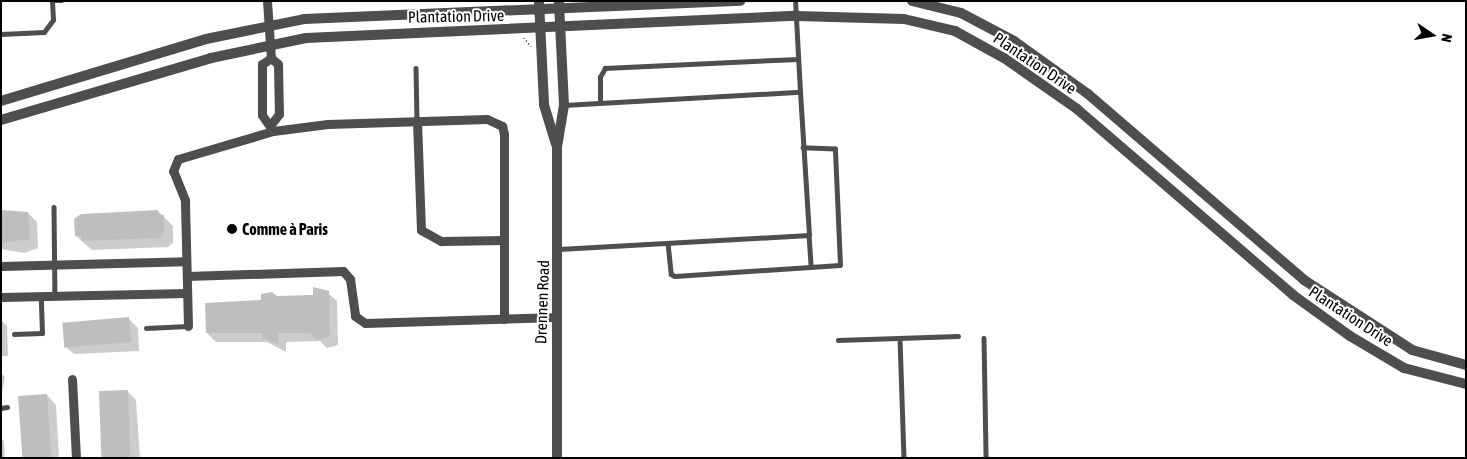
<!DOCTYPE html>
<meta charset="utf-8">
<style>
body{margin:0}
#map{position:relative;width:1467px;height:459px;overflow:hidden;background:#fff;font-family:"Asap Condensed",sans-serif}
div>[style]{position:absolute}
.shadow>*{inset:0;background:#0003}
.building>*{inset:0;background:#bebebe;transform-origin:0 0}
.path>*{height:2px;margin-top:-1px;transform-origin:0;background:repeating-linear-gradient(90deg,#707070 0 1px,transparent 0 3.5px)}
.service>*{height:4.5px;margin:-2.25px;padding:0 2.25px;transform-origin:2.25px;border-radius:2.25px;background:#4e4e4e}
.minor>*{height:9px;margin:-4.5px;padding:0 4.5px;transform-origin:4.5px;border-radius:4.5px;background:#4e4e4e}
.tertiary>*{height:10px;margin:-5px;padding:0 5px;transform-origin:5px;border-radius:5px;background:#4e4e4e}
.dots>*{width:14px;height:14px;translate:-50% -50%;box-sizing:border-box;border:2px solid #fff;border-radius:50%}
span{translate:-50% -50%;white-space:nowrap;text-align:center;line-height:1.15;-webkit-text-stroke:4px #fff;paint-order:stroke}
.street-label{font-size:16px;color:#000}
.poi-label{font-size:16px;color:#000;font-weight:700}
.left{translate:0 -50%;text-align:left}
.frame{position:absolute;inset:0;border:2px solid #000;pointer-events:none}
.north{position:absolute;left:1407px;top:10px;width:50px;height:50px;-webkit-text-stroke:4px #fff;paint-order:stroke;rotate:102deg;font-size:14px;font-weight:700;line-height:20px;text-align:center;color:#000}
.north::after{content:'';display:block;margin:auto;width:18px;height:22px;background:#000;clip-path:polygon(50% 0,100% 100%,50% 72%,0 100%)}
</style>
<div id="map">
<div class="shadow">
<div style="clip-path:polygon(158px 211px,173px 226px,173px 243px,168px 247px,92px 250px,76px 236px)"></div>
<div style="clip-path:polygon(28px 213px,37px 222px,38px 248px,24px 253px,1px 249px,1px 214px)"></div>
<div style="clip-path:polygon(328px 293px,337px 301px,338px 345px,327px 348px,320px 341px,286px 342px,286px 352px,267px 342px,216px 342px,207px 333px,263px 301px)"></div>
<div style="clip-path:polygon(128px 318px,138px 328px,139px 351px,74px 354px,64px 345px)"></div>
<div style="clip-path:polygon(1px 320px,7px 326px,8px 356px,1px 356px)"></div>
<div style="clip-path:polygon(1px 373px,5px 377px,1px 398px)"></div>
<div style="clip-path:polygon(128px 392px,136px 400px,140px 458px,104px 458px)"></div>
<div style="clip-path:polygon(47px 395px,56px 405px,59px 458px,24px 458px)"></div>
<div style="clip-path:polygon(1px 438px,4px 441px,5px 458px,1px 458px)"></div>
</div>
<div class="building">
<div style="clip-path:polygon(1px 210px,28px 212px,30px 239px,1px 243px)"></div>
<div style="clip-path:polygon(158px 210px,159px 215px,164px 215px,164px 233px,158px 238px,81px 241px,81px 236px,75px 236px,74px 219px,81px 214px)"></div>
<div style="clip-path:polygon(313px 287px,329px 291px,330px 336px,317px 340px,310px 333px,278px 333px,278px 344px,262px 338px,262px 333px,206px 333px,205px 303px,261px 300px,261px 294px,272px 292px,277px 296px,313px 295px)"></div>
<div style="left:129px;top:317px;width:25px;height:67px;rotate:85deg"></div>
<div style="left:128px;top:390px;width:68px;height:29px;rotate:88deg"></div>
<div style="left:47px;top:394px;width:64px;height:29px;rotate:86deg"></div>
</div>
<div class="path">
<div style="left:524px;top:38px;width:11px;rotate:52deg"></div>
</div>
<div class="service">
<div style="left:1px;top:34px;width:43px;rotate:-2.7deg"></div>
<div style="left:44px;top:32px;width:15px;rotate:-53deg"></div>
<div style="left:53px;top:20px;width:19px;rotate:-93deg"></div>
<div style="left:52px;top:1px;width:10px"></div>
<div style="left:416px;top:68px;width:53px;rotate:88.9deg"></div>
<div style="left:600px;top:103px;width:26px;rotate:-90deg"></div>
<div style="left:600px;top:77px;width:10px;rotate:-61deg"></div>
<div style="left:605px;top:68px;width:193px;rotate:-2.7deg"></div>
<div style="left:564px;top:105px;width:236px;rotate:-3.2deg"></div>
<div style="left:800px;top:92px;width:91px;rotate:-93.1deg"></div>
<div style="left:54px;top:207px;width:89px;rotate:89.4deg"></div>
<div style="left:809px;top:235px;width:32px;rotate:86deg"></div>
<div style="left:668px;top:243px;width:31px;rotate:84deg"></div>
<div style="left:671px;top:274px;width:4px;rotate:27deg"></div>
<div style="left:675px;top:276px;width:165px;rotate:-3.8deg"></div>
<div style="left:840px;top:265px;width:116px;rotate:-92.5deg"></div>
<div style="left:835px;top:149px;width:32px;rotate:-178deg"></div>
<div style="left:559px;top:249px;width:250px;rotate:-3.2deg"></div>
<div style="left:809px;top:235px;width:143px;rotate:-93.6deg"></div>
<div style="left:146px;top:328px;width:42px;rotate:-2.7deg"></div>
<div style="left:14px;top:334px;width:28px;rotate:-2deg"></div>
<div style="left:42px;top:333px;width:37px;rotate:-92deg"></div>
<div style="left:900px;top:338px;width:120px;rotate:88.1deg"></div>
<div style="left:984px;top:338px;width:120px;rotate:89deg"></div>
<div style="left:838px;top:340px;width:120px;rotate:-1.9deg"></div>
<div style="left:1px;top:408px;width:6px;rotate:-9deg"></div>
</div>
<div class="minor">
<div style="left:267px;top:1px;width:57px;rotate:86deg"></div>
<div style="left:271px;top:58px;width:11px;rotate:146deg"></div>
<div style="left:262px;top:64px;width:51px;rotate:90deg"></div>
<div style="left:262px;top:115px;width:19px;rotate:55deg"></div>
<div style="left:271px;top:58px;width:9px;rotate:41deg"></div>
<div style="left:278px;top:64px;width:50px;rotate:88.9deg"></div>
<div style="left:279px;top:114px;width:11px;rotate:128deg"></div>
<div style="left:417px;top:121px;width:109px;rotate:87.9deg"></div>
<div style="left:421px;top:230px;width:23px;rotate:29deg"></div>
<div style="left:441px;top:241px;width:63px;rotate:-0.9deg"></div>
<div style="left:1px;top:266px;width:185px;rotate:-1.5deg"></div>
<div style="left:187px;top:276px;width:156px;rotate:-1.8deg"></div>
<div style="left:343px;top:271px;width:11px;rotate:49deg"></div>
<div style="left:350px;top:279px;width:37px;rotate:82deg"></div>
<div style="left:355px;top:316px;width:12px;rotate:35deg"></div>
<div style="left:365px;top:323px;width:192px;rotate:-1.8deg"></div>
<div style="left:1px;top:297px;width:186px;rotate:-1.2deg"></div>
<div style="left:188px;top:326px;width:126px;rotate:-91.4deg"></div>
<div style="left:185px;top:200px;width:31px;rotate:-112deg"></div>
<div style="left:173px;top:171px;width:13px;rotate:-67deg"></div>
<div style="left:178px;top:159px;width:99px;rotate:-16.4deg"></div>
<div style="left:273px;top:131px;width:55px;rotate:-7.3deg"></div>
<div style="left:328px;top:124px;width:159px;rotate:-1.8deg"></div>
<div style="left:487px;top:119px;width:17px;rotate:25deg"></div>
<div style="left:502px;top:126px;width:8px;rotate:76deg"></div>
<div style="left:504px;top:134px;width:185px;rotate:90deg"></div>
<div style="left:72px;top:379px;width:79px;rotate:87.1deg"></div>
</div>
<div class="tertiary">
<div style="left:539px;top:1px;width:104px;rotate:87.2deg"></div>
<div style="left:544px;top:105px;width:41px;rotate:72.9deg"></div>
<div style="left:912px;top:1px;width:50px;rotate:13.8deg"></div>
<div style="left:961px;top:13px;width:60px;rotate:27.8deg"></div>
<div style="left:1014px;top:41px;width:91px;rotate:35.6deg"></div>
<div style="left:1088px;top:94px;width:285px;rotate:40.7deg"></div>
<div style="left:1304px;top:280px;width:129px;rotate:32.9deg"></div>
<div style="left:1412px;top:350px;width:56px;rotate:15.5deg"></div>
<div style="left:1px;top:101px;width:214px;rotate:-16.8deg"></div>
<div style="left:206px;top:39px;width:100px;rotate:-11.5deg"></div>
<div style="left:304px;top:19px;width:437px;rotate:-2.4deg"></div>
<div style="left:1px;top:120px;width:219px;rotate:-16.4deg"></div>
<div style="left:211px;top:58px;width:97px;rotate:-11.9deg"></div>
<div style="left:306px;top:38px;width:490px;rotate:-2.6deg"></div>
<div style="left:796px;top:16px;width:108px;rotate:1.6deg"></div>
<div style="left:904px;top:19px;width:52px;rotate:13.2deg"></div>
<div style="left:955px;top:31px;width:56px;rotate:28.9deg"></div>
<div style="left:1004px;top:58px;width:89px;rotate:34.9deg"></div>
<div style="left:1077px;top:109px;width:285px;rotate:40.7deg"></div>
<div style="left:1293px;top:295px;width:70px;rotate:35.7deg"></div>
<div style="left:1350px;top:336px;width:63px;rotate:30.7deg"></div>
<div style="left:1404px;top:368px;width:64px;rotate:14.5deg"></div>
<div style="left:557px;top:458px;width:311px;rotate:-90deg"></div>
<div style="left:557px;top:147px;width:43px;rotate:-80.5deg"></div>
<div style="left:564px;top:105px;width:104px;rotate:-92.8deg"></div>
</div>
<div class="dots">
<div style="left:232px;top:229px;background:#000"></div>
</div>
<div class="street-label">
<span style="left:456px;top:16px;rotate:-1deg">Plantation Drive</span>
<span style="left:1035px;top:63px;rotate:34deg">Plantation Drive</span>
<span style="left:542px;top:302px;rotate:-88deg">Drennen Road</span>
<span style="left:1351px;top:316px;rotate:33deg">Plantation Drive</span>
</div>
<div class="poi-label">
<span class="left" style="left:242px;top:229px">Comme à Paris</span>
</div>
<div class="frame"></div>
<div class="north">N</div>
</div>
